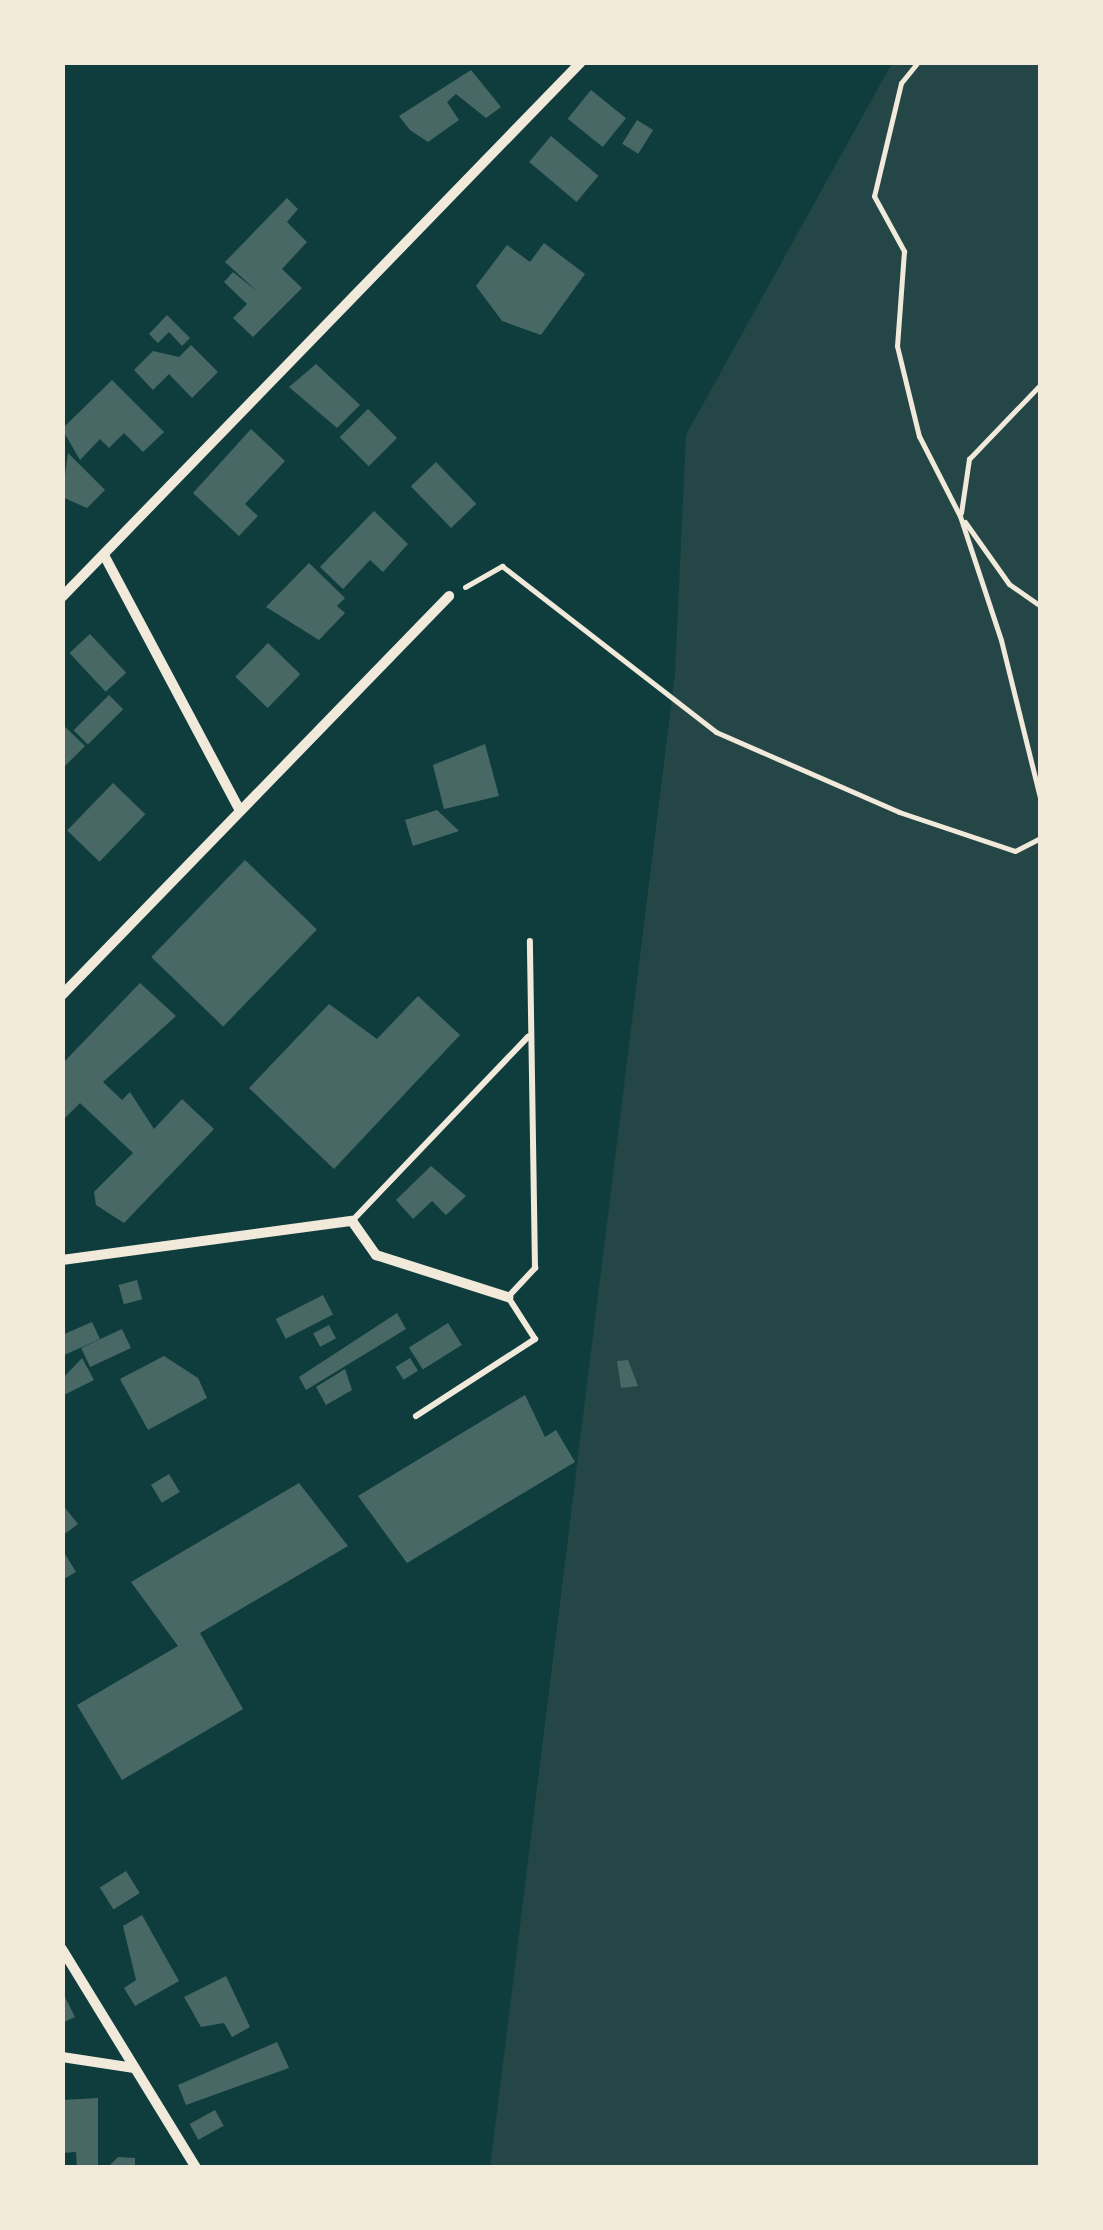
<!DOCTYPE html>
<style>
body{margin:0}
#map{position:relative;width:1103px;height:2230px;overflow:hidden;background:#0f3d3e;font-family:"Exo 2",sans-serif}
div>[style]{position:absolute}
.green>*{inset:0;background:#244646}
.building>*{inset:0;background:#486865;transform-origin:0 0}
.path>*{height:5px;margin:-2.5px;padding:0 2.5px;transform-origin:2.5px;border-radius:2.5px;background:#f1e9da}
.service>*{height:6px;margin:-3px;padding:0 3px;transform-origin:3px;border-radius:3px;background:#f1e9da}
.minor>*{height:10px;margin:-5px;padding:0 5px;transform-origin:5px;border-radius:5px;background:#f1e9da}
span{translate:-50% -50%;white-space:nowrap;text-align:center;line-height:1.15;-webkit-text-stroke:8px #f1e9da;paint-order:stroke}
.frame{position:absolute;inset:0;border:65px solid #f1e9da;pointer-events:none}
</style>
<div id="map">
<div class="green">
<div style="clip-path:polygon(892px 63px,1040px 63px,1040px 2167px,490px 2168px,675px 674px,686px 435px)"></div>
</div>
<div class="building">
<div style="clip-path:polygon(471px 70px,501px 107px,486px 118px,456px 94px,447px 102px,459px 120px,428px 142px,410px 130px,399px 116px)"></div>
<div style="left:591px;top:90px;width:45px;height:37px;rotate:39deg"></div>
<div style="left:637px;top:120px;width:19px;height:28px;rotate:32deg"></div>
<div style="left:551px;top:136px;width:62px;height:34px;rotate:40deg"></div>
<div style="clip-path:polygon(287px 198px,298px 209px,287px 222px,307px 242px,282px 269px,302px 288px,253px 337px,233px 318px,247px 304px,224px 282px,233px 272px,259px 293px,225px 262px)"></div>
<div style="clip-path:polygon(544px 243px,585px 274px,541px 335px,502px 321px,476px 286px,507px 245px,530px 262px)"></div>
<div style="clip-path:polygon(167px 315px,190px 338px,182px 346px,169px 332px,158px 343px,149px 334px)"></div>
<div style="clip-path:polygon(191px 345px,218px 372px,192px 398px,169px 374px,153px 390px,134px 370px,153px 351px,179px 357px)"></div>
<div style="clip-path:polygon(316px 364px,360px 405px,337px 428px,289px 387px)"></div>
<div style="clip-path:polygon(112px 380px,164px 432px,143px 452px,124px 433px,109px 448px,100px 439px,80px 460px,62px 429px)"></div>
<div style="left:368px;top:409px;width:41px;height:40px;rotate:45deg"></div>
<div style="clip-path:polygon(251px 429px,285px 461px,245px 504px,258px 516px,239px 536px,193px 493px)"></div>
<div style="clip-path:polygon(68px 453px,105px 490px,87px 508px,62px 497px)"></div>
<div style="left:436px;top:462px;width:58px;height:35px;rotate:46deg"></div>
<div style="clip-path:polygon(374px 511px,408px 544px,383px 572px,370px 560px,343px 589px,320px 567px)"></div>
<div style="clip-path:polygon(309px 563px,345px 598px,337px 606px,345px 613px,319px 640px,266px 607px)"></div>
<div style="left:90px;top:634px;width:53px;height:28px;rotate:47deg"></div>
<div style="left:268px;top:643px;width:45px;height:47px;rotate:44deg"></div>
<div style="left:109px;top:695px;width:20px;height:50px;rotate:45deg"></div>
<div style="clip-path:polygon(62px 724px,85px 746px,62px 769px)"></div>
<div style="clip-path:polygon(485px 744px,499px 796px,444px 809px,433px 765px)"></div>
<div style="left:113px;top:783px;width:45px;height:66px;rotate:44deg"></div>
<div style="clip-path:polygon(437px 810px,459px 831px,413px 846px,405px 820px)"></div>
<div style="left:245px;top:860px;width:100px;height:135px;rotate:44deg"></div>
<div style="clip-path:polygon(140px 983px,176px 1016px,103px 1082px,122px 1100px,130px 1092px,154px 1129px,182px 1099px,214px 1129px,124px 1223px,96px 1205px,94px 1192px,133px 1153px,80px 1103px,62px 1121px,62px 1064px)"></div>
<div style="clip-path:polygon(418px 996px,460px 1035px,334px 1169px,249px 1088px,329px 1004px,377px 1039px)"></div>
<div style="clip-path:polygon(431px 1166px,466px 1196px,446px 1215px,432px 1201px,413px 1219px,396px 1200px)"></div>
<div style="left:137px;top:1280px;width:20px;height:19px;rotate:75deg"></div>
<div style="left:323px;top:1295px;width:22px;height:53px;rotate:63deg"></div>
<div style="clip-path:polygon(397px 1313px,406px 1329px,306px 1390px,299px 1377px)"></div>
<div style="clip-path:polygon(92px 1322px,100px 1339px,62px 1356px,62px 1335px)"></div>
<div style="left:448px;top:1323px;width:26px;height:46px;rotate:58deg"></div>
<div style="left:329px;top:1325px;width:15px;height:18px;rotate:62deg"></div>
<div style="left:122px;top:1329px;width:21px;height:45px;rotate:65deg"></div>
<div style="clip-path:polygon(164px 1356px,198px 1378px,207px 1398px,148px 1430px,120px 1379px)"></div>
<div style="clip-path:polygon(82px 1358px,94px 1380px,62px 1396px,62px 1379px)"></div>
<div style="left:410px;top:1358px;width:15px;height:17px;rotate:58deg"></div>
<div style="clip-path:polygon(628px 1360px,638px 1386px,621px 1388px,617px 1361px)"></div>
<div style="clip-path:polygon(345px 1369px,352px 1390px,326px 1405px,316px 1387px)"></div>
<div style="clip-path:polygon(525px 1395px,545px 1437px,556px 1430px,575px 1462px,407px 1563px,358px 1496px)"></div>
<div style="left:169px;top:1474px;width:21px;height:21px;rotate:59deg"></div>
<div style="clip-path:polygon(299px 1483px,348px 1546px,200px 1633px,243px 1709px,122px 1780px,77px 1705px,178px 1646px,131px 1582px)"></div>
<div style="clip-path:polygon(62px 1504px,78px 1524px,62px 1536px)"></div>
<div style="clip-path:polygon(62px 1549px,76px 1572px,62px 1580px)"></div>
<div style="left:126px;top:1871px;width:26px;height:31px;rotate:58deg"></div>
<div style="clip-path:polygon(142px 1915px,179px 1981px,135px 2006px,124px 1988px,136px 1980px,123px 1926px)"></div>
<div style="clip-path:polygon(226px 1976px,250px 2027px,232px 2037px,224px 2023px,201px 2027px,184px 1997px)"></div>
<div style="clip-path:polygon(62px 1991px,75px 2017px,62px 2023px)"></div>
<div style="clip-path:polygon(277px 2042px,289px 2068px,186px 2105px,178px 2085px)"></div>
<div style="clip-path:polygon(98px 2098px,98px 2166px,77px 2167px,76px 2152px,62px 2153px,62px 2100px)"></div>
<div style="left:215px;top:2110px;width:18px;height:29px;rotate:61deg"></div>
<div style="clip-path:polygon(118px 2157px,135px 2158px,135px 2168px,107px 2168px)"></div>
</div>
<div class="path">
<div style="left:918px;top:62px;width:27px;rotate:129deg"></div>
<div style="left:901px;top:83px;width:116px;rotate:103.4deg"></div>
<div style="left:874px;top:196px;width:63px;rotate:61.4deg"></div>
<div style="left:904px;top:251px;width:95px;rotate:94.2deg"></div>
<div style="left:897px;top:346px;width:93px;rotate:76.3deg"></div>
<div style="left:919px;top:436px;width:90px;rotate:62.9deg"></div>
<div style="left:960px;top:516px;width:131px;rotate:71.7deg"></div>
<div style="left:1001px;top:640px;width:163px;rotate:76.1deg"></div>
<div style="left:961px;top:513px;width:55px;rotate:-81.6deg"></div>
<div style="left:969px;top:459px;width:103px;rotate:-46.2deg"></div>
<div style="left:965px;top:522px;width:76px;rotate:54.6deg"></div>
<div style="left:1009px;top:584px;width:38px;rotate:35deg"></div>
<div style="left:465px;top:587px;width:43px;rotate:-29.6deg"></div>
<div style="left:502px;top:566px;width:271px;rotate:37.8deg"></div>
<div style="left:716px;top:732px;width:200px;rotate:23.6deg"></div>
<div style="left:899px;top:812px;width:122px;rotate:18.6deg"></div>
<div style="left:1015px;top:851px;width:28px;rotate:-27deg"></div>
</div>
<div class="service">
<div style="left:352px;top:1221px;width:255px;rotate:-46.3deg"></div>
<div style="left:416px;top:1416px;width:142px;rotate:-32.9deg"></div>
<div style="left:535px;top:1339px;width:50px;rotate:-122.7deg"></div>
<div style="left:508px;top:1297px;width:40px;rotate:-47deg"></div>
<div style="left:535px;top:1268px;width:327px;rotate:-90.9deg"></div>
</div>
<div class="minor">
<div style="left:104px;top:555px;width:285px;rotate:62deg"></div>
<div style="left:62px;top:597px;width:745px;rotate:-45.87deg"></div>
<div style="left:62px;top:995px;width:556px;rotate:-45.87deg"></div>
<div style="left:62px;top:1260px;width:293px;rotate:-7.7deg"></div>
<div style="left:352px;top:1221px;width:42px;rotate:54.8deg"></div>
<div style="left:376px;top:1255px;width:139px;rotate:17.7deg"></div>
<div style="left:62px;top:1949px;width:257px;rotate:58.5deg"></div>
<div style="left:62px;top:2057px;width:73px;rotate:8.7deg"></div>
</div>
<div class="frame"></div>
</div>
